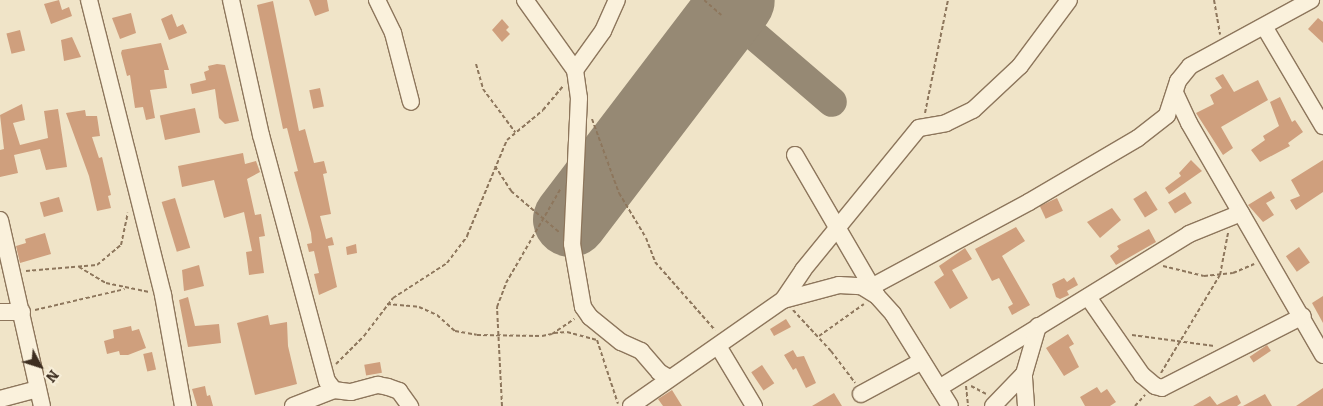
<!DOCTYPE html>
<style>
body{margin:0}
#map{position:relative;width:1323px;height:406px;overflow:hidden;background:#f0e4c8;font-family:Bitter,serif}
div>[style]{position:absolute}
.taxiway>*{height:30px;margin:-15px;padding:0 15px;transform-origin:15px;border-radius:15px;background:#968974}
.runway>*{height:75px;margin:-37.5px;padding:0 37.5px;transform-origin:37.5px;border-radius:37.5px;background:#968974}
.building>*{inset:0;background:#cf9f7d;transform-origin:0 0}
.path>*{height:2px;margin-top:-1px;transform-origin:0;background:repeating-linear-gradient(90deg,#8d765c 0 4px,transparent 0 6.5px)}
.roads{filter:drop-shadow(1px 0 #8d765c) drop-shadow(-1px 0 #8d765c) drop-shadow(0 1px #8d765c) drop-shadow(0 -1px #8d765c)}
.minor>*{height:16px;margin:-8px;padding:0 8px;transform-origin:8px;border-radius:8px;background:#faf1dc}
span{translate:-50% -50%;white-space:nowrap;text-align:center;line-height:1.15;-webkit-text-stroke:4px #f7eed8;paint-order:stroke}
.north{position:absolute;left:15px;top:341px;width:50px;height:50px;-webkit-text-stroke:4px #f7eed8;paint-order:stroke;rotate:130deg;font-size:14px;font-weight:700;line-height:20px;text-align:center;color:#3d2e20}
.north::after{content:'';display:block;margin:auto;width:18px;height:22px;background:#3d2e20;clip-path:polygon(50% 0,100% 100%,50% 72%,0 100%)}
</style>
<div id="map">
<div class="taxiway">
<div style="left:727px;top:12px;width:138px;rotate:40.6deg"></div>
</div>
<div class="runway">
<div style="left:570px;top:219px;width:275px;rotate:-52.7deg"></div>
</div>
<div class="building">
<div style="clip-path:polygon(59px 0,62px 10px,69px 7px,72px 16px,51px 24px,44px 4px)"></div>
<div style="clip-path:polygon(309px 0,327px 0,329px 11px,315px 16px)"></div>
<div style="clip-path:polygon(273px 1px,299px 131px,305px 129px,314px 163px,324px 161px,327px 173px,323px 174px,331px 214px,320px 216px,326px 239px,332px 237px,334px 245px,328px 246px,337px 287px,319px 295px,314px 274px,319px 273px,314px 251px,309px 252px,307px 244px,312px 243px,311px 233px,294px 172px,298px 171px,287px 128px,283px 129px,257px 5px)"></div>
<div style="clip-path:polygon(131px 13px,136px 33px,120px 39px,112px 18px)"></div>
<div style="clip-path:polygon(172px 14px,177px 27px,183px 24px,187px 33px,169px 40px,161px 19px)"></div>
<div style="clip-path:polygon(1318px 18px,1323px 22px,1323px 43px,1308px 29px)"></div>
<div style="clip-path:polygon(502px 19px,509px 27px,506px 30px,510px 34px,502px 42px,492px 30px)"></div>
<div style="left:20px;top:30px;width:21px;height:14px;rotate:76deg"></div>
<div style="clip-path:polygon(72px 37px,81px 57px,64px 61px,61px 40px)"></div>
<div style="clip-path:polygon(161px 43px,169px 70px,164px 70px,167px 88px,150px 90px,155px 118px,146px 120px,143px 107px,135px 108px,130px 75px,127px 76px,121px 53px,122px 50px)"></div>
<div style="clip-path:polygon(217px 64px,225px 65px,239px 121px,225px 124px,219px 118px,215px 89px,192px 94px,190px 84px,206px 80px,204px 72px,209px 70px,208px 66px)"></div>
<div style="clip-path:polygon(1223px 74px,1234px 92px,1258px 80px,1268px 100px,1221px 127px,1233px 148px,1223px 155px,1196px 113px,1214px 104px,1210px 95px,1222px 88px,1215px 78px)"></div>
<div style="left:320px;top:88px;width:19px;height:11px;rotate:78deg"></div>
<div style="clip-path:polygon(1280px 97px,1292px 122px,1295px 120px,1303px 132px,1288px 143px,1290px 146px,1260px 162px,1251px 150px,1265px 140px,1263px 136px,1279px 126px,1270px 102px)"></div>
<div style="clip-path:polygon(22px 104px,25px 120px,13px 123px,20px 145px,48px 138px,44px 111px,58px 109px,67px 167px,46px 170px,40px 149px,14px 155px,18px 173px,0 177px,0 150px,4px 149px,0 115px)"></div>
<div style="left:195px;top:108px;width:25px;height:36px;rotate:78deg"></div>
<div style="clip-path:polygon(85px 110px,86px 116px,97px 116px,100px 136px,92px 137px,99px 158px,102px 157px,111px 195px,108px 196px,111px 208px,97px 211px,89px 176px,66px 113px)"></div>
<div style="clip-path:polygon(243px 153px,245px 164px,256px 161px,260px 172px,247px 179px,255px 215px,261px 214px,265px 236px,259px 237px,264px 273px,249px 275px,246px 252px,252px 251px,244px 212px,224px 218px,214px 180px,182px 187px,178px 166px)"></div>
<div style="clip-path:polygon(1191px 160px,1202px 171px,1169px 194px,1165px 188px,1181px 176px,1179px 173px)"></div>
<div style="clip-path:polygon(1323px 160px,1323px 192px,1296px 210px,1290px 200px,1300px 196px,1291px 180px)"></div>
<div style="left:1146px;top:191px;width:22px;height:15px;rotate:58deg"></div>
<div style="clip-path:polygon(1271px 191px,1275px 198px,1266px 203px,1274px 215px,1263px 222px,1248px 205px)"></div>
<div style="left:1185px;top:192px;width:13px;height:20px;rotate:58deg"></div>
<div style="left:59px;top:197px;width:15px;height:20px;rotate:74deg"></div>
<div style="left:175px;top:198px;width:52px;height:14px;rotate:73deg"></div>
<div style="left:1057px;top:198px;width:14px;height:19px;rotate:65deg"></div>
<div style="clip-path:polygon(1112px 208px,1121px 220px,1100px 238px,1087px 222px)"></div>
<div style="clip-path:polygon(1016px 227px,1025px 241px,1002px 256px,1030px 305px,1012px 315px,1008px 307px,1013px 304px,999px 278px,992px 281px,975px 249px)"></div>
<div style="clip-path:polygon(1149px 229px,1156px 242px,1116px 265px,1110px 256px,1119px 249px,1117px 246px)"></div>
<div style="clip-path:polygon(45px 233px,51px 254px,20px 263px,16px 246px,26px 243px,25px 239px)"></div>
<div style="clip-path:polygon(356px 244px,357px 253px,347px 255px,346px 247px)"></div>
<div style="left:1299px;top:247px;width:19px;height:16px;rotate:55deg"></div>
<div style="clip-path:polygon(965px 248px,972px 259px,952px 270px,968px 298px,950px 309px,934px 282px,944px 275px,939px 266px)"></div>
<div style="clip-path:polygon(199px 265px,204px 286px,184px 291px,182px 270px)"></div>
<div style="clip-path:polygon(1074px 277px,1078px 285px,1067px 291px,1069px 295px,1060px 299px,1056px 297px,1052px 284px,1064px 278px,1067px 282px)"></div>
<div style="clip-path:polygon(1323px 296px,1323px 323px,1312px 303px)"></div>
<div style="clip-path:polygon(188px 297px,195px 326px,219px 324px,221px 343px,188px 347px,179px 300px)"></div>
<div style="clip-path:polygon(268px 315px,270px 325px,287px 322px,288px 346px,297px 384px,255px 395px,237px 323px)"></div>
<div style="clip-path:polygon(786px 319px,791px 327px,774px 336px,770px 329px)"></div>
<div style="clip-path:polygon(131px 326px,132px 331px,139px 329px,146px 348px,128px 355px,120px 355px,119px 351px,107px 354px,104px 341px,114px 338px,113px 330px)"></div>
<div style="clip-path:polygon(1068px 334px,1074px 344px,1069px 347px,1079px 367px,1064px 376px,1046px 348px)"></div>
<div style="left:1267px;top:345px;width:7px;height:21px;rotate:56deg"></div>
<div style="clip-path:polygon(793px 350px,797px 357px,804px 356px,816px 383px,806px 388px,796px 368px,793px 370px,784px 355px)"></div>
<div style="left:152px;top:352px;width:18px;height:9px;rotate:77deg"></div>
<div style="left:380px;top:362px;width:11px;height:16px;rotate:80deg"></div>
<div style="left:762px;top:365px;width:22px;height:13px;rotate:56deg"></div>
<div style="clip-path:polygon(205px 386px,207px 396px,210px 395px,213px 406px,197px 406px,192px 389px)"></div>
<div style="clip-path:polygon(1097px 387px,1101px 393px,1107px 389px,1116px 402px,1110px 406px,1085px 406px,1080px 397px)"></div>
<div style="clip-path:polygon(1323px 388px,1323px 406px,1296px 406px)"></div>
<div style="clip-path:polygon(672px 390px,682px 406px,663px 406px,658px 399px)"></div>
<div style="clip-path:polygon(834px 393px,842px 406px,812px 406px)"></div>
<div style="clip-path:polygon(1265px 394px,1272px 406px,1243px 406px)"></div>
<div style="clip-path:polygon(1237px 395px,1241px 403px,1237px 406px,1193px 406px,1210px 396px,1217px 405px)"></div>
</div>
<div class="path">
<div style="left:704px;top:0;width:23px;rotate:41deg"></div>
<div style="left:1214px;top:0;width:35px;rotate:80deg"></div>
<div style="left:476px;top:64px;width:26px;rotate:74deg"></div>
<div style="left:483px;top:89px;width:54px;rotate:53.3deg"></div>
<div style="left:925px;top:113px;width:115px;rotate:-78.5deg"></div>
<div style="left:592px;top:119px;width:79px;rotate:70deg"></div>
<div style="left:619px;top:193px;width:52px;rotate:59deg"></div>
<div style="left:646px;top:238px;width:26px;rotate:69deg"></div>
<div style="left:655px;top:262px;width:91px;rotate:48.6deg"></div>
<div style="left:495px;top:166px;width:30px;rotate:57deg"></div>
<div style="left:511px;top:191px;width:63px;rotate:40.5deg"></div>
<div style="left:1163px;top:266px;width:42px;rotate:13.7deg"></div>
<div style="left:1204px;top:276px;width:29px;rotate:-6deg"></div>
<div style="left:1233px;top:273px;width:23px;rotate:-23deg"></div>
<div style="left:79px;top:267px;width:31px;rotate:31deg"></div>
<div style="left:106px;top:283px;width:44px;rotate:11.8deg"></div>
<div style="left:26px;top:271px;width:71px;rotate:-4.8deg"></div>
<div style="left:97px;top:265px;width:31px;rotate:-40deg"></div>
<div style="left:121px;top:245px;width:33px;rotate:-78deg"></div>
<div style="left:387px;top:304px;width:32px;rotate:5deg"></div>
<div style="left:419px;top:307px;width:20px;rotate:24deg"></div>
<div style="left:437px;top:315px;width:24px;rotate:42deg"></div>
<div style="left:455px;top:331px;width:22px;rotate:10deg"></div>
<div style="left:477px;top:335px;width:65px;rotate:0.9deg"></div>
<div style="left:542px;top:336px;width:10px;rotate:-11deg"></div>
<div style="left:552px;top:334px;width:27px;rotate:-34deg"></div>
<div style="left:35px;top:310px;width:92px;rotate:-13.1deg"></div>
<div style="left:793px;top:310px;width:56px;rotate:47.2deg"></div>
<div style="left:831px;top:351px;width:40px;rotate:53deg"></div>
<div style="left:554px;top:333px;width:13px;rotate:-4deg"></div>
<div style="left:567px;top:332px;width:30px;rotate:15deg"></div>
<div style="left:1132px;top:335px;width:83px;rotate:7.6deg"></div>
<div style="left:819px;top:336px;width:55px;rotate:-35.4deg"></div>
<div style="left:597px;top:340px;width:67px;rotate:71.8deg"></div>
<div style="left:336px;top:364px;width:40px;rotate:-45deg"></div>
<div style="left:364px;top:336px;width:48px;rotate:-52.7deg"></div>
<div style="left:393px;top:298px;width:64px;rotate:-32.9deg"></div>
<div style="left:447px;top:263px;width:34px;rotate:-53deg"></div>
<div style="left:467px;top:236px;width:104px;rotate:-67.4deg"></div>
<div style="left:507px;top:140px;width:47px;rotate:-39.8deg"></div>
<div style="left:543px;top:110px;width:31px;rotate:-50deg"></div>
<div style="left:1161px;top:373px;width:114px;rotate:-59deg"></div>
<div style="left:1220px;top:275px;width:43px;rotate:-79.2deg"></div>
<div style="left:966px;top:386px;width:20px;rotate:84deg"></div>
<div style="left:971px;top:386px;width:17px;rotate:28deg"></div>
<div style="left:502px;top:406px;width:99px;rotate:-92.9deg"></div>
<div style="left:497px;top:307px;width:26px;rotate:-69deg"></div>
<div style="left:506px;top:283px;width:108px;rotate:-59.9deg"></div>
<div style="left:1135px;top:406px;width:15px;rotate:-48deg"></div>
</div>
<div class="roads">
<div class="minor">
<div style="left:89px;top:0;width:304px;rotate:75.9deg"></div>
<div style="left:163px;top:295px;width:113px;rotate:79.8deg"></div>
<div style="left:231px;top:0;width:138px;rotate:77.5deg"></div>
<div style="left:261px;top:135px;width:255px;rotate:75deg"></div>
<div style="left:327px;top:381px;width:11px;rotate:52deg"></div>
<div style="left:334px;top:390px;width:17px;rotate:7deg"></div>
<div style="left:351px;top:392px;width:28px;rotate:-15deg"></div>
<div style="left:378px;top:385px;width:10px;rotate:11deg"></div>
<div style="left:388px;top:387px;width:12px;rotate:20deg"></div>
<div style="left:399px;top:391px;width:19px;rotate:54deg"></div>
<div style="left:377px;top:0;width:37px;rotate:64deg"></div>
<div style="left:393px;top:33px;width:71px;rotate:75.4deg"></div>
<div style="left:525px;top:0;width:86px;rotate:54.5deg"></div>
<div style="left:575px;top:70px;width:28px;rotate:82deg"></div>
<div style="left:579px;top:98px;width:146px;rotate:92.7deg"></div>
<div style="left:572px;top:244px;width:64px;rotate:80.1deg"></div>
<div style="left:583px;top:307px;width:12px;rotate:55deg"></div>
<div style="left:590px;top:317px;width:40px;rotate:39deg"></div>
<div style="left:621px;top:342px;width:22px;rotate:24deg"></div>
<div style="left:641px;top:351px;width:28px;rotate:49deg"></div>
<div style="left:659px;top:372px;width:12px;rotate:31deg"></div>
<div style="left:1265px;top:28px;width:114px;rotate:59.4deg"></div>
<div style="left:575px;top:70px;width:48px;rotate:-54.3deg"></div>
<div style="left:603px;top:31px;width:34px;rotate:-66deg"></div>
<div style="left:1176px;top:95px;width:31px;rotate:65deg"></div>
<div style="left:1189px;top:123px;width:268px;rotate:60deg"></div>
<div style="left:795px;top:155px;width:161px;rotate:59.8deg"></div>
<div style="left:0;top:220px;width:191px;rotate:77.3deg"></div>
<div style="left:873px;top:286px;width:177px;rotate:-28.3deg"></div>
<div style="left:1029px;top:202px;width:126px;rotate:-30.4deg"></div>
<div style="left:1138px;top:138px;width:37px;rotate:-38deg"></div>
<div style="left:1167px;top:115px;width:36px;rotate:-72deg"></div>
<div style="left:1178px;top:81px;width:19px;rotate:-51deg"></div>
<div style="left:1190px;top:66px;width:138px;rotate:-28.6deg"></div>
<div style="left:1088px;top:297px;width:95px;rotate:55.3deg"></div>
<div style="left:1142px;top:375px;width:17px;rotate:40deg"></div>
<div style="left:1155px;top:386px;width:7px;rotate:16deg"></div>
<div style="left:1162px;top:388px;width:158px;rotate:-27.1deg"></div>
<div style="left:783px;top:300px;width:36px;rotate:-56deg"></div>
<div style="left:803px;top:270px;width:183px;rotate:-50.8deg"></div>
<div style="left:919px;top:128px;width:27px;rotate:-10deg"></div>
<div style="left:946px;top:123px;width:30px;rotate:-26deg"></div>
<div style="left:973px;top:110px;width:64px;rotate:-43.1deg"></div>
<div style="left:1020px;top:66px;width:82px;rotate:-53.4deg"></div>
<div style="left:0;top:312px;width:22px"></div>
<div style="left:718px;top:346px;width:70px;rotate:59deg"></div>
<div style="left:939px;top:388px;width:294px;rotate:-31.6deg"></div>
<div style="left:1189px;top:234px;width:56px;rotate:-22deg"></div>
<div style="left:861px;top:394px;width:69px;rotate:-28.4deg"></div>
<div style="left:0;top:399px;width:39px;rotate:-15deg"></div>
<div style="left:293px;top:406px;width:44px;rotate:-21.3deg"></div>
<div style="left:631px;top:406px;width:185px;rotate:-34.9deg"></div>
<div style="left:783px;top:300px;width:58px;rotate:-15deg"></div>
<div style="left:839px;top:285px;width:22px;rotate:3deg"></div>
<div style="left:861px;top:286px;width:19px;rotate:32deg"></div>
<div style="left:877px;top:296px;width:24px;rotate:48deg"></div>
<div style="left:893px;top:314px;width:108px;rotate:58.2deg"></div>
<div style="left:993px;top:406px;width:45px;rotate:-45.9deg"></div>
<div style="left:1026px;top:406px;width:32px;rotate:-94deg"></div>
<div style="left:1024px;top:374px;width:50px;rotate:-73.7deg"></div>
</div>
</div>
<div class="north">N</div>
</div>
